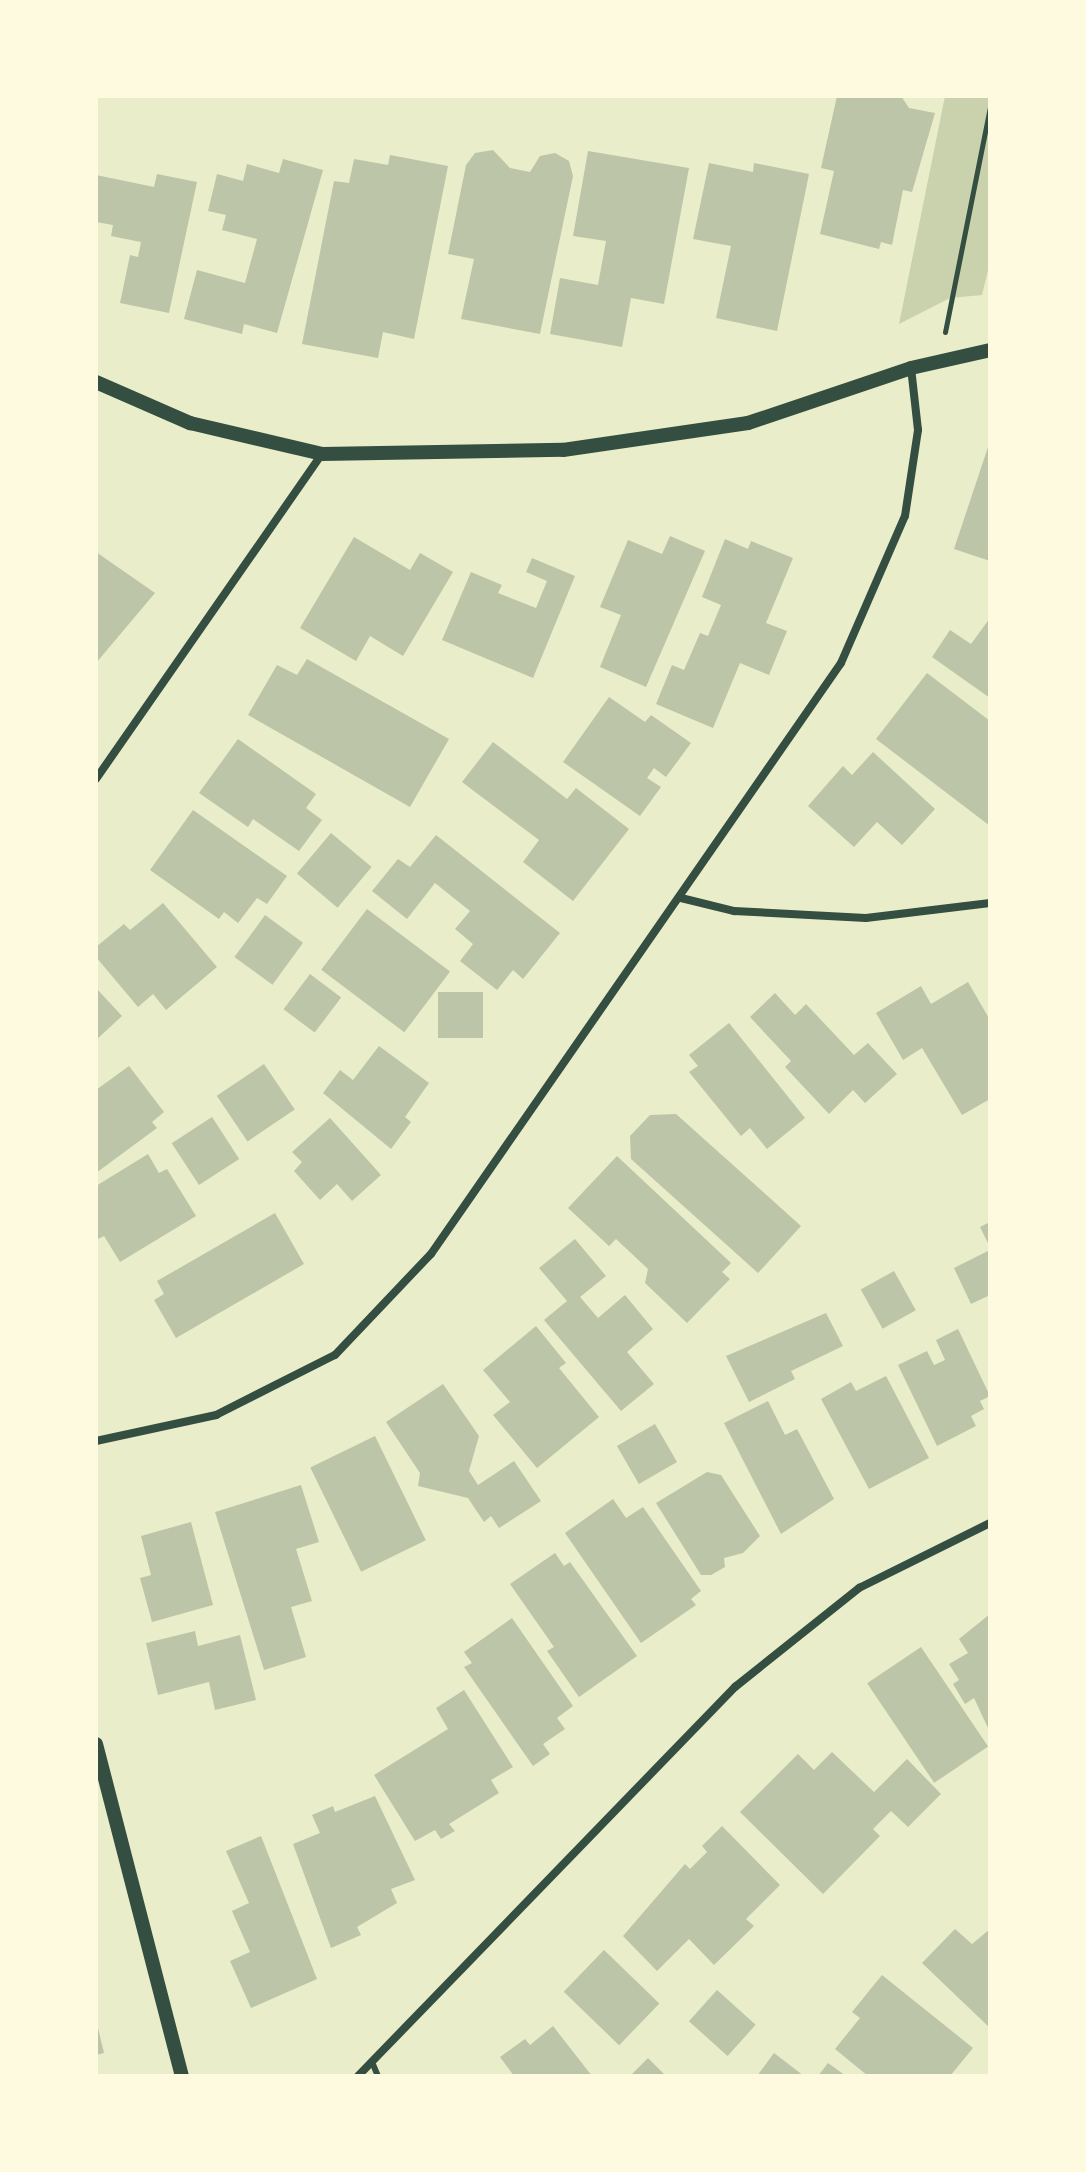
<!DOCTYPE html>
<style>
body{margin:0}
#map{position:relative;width:1086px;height:2172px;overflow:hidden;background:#e9edc9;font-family:Helvetica,sans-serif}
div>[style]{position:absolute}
.green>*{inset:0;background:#cad2ad}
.building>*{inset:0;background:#bcc5a7;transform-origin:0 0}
.path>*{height:5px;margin:-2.5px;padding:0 2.5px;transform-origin:2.5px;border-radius:2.5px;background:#344e41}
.service>*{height:6px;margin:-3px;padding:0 3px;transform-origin:3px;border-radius:3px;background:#344e41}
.minor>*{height:8px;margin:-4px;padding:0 4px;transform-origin:4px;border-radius:4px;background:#344e41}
.tertiary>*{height:14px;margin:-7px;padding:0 7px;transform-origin:7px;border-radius:7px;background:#344e41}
span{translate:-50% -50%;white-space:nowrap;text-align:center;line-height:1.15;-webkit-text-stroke:8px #fefae0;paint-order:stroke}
.frame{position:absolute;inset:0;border:98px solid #fefae0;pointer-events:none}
</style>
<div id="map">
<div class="green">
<div style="clip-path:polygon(945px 96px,990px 96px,990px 262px,982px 295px,950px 298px,899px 324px)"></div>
</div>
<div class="building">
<div style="clip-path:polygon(837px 96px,901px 96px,909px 108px,935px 113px,912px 192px,903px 190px,892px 245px,881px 242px,879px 249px,820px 234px,834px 171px,821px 168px)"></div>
<div style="clip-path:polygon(493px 150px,510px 168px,530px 172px,540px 156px,555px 153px,569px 161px,573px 176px,540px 334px,461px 319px,474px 259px,448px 254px,466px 165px,475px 153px)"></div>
<div style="clip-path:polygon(588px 151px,689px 168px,664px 304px,631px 298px,622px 347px,550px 334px,560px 278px,598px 285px,606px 241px,573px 236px)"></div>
<div style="clip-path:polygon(390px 155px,448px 166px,414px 339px,383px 332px,378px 358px,302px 344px,334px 181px,349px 183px,354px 159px,388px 165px)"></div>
<div style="clip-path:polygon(283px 159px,323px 170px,277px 333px,244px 324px,242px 334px,184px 319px,197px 270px,245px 283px,257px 239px,222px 230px,226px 215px,208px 211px,217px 174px,243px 181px,247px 164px,279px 173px)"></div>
<div style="clip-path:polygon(709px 163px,753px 172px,754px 163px,809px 174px,777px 331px,716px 318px,731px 246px,693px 239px)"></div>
<div style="clip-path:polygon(157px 174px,197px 182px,169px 313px,120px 303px,130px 255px,138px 257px,141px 242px,111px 236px,113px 225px,96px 222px,96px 175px,154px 187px)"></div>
<div style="clip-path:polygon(989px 444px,990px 444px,990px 561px,954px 549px)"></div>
<div style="clip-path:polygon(670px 536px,705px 551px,646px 687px,600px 667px,621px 615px,600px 607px,628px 540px,662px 554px)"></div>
<div style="clip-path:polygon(354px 537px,410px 570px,420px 553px,453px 572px,403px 656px,370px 636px,356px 661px,300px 628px)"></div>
<div style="clip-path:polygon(725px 539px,748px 549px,751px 541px,793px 558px,766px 623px,787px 631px,769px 675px,740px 663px,713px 728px,656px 704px,672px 665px,684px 670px,700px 633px,708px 636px,721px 605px,702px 597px)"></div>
<div style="clip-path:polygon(96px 552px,155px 593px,96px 663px)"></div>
<div style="clip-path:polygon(532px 558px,575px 576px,533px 678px,442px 640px,471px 572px,502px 585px,498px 593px,536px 608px,547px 581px,526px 572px)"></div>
<div style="clip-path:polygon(990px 618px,990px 698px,932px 657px,950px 630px,971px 644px)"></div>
<div style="clip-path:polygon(307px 659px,449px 739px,410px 807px,248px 715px,277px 665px,297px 675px)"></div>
<div style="clip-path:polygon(927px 673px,990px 721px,990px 826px,876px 739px)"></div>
<div style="clip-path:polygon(609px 697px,645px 722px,651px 715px,691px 743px,666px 777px,654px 768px,647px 778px,661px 787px,640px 816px,563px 762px)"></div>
<div style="clip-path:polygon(238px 739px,316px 794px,306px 808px,322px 820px,299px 851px,253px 819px,248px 827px,199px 793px)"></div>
<div style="clip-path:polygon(493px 742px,567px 799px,576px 788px,629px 829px,573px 901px,523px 862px,539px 840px,462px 782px)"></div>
<div style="clip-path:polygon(873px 752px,935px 809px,902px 845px,877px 822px,854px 847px,808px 806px,843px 766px,852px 775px)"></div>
<div style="clip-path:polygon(193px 810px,287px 876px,267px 904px,257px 898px,238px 923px,224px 912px,219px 919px,150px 870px)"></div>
<div style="left:331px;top:833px;width:53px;height:53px;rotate:40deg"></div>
<div style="clip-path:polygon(436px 835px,560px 933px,523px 979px,513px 970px,497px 990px,460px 961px,473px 944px,455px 929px,470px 911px,435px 883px,407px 919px,372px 891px,398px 859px,410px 867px)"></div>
<div style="clip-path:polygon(163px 903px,217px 967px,166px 1010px,153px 994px,138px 1007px,96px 957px,96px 947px,124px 924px,130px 930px)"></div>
<div style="left:367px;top:909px;width:104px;height:76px;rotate:37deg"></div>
<div style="left:265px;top:915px;width:47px;height:52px;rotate:36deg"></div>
<div style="left:310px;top:974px;width:39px;height:44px;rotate:37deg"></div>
<div style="clip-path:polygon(968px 982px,990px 1020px,990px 1099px,962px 1115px,922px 1048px,903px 1060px,876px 1013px,921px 986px,931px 1004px)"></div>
<div style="clip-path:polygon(96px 988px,122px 1016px,96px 1040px)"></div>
<div style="left:438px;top:992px;width:45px;height:46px"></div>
<div style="clip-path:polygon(775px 993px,795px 1015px,806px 1004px,854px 1055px,868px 1043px,897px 1074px,865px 1103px,853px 1090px,829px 1114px,785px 1067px,791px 1061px,750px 1017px)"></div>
<div style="clip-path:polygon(729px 1023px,805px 1118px,767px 1149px,750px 1128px,741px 1136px,689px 1072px,698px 1066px,689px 1055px)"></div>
<div style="clip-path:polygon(379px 1046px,429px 1083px,405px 1117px,411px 1122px,391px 1149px,323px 1093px,340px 1070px,353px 1080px)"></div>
<div style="left:264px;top:1064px;width:55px;height:57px;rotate:56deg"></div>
<div style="clip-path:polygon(129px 1066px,164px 1112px,152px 1122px,157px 1128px,96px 1173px,96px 1090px)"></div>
<div style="clip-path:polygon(676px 1114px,801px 1226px,758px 1273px,631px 1159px,630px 1136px,650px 1115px)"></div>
<div style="left:212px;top:1117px;width:50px;height:48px;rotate:57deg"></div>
<div style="clip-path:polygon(330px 1118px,381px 1175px,352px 1201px,337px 1184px,320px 1200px,294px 1171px,302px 1162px,292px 1152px)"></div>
<div style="clip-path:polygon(148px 1154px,159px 1173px,167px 1169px,196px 1216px,120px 1262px,104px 1236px,96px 1240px,96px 1186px)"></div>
<div style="clip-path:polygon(617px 1156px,731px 1263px,722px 1272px,730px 1279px,687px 1323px,645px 1283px,648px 1269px,616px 1239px,609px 1246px,568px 1208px)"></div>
<div style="clip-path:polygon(275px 1213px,304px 1264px,176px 1338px,154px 1300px,164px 1294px,157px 1281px)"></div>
<div style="clip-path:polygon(990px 1222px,990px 1247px,980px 1227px)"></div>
<div style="clip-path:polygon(575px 1239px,606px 1276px,580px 1297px,598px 1318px,625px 1295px,653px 1329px,627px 1352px,654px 1384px,621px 1411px,544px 1320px,567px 1301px,539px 1268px)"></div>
<div style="clip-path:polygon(990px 1250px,990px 1295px,971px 1304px,954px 1268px)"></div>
<div style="left:894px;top:1271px;width:45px;height:38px;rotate:61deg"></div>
<div style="clip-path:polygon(826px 1313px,843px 1346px,791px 1371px,795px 1379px,749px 1402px,726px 1356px)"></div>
<div style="clip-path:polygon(536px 1326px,566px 1363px,559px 1368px,599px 1417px,537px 1468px,493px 1415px,510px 1402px,483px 1370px)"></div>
<div style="clip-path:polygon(958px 1329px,990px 1396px,980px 1401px,984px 1409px,971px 1416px,976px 1426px,937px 1446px,898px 1365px,927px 1351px,934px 1365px,945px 1360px,936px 1340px)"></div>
<div style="clip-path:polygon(886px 1376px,929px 1458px,869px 1489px,821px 1399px,851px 1382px,856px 1391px)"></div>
<div style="clip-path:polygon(443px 1384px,479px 1436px,469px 1471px,478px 1485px,514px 1461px,541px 1501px,499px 1528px,491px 1516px,484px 1522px,468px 1498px,418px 1486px,420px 1473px,386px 1422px)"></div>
<div style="clip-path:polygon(768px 1401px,785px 1435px,797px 1429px,834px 1499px,781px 1534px,724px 1423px)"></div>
<div style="left:655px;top:1424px;width:44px;height:44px;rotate:60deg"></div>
<div style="left:375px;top:1436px;width:116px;height:72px;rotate:64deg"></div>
<div style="clip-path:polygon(707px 1472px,721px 1475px,760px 1536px,743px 1553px,724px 1558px,725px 1567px,711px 1575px,701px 1575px,656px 1503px)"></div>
<div style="clip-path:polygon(301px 1485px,319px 1542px,296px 1549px,312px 1601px,291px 1607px,306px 1657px,264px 1670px,215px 1512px)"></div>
<div style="clip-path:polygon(613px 1499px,626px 1518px,643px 1507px,701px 1591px,691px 1599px,696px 1605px,641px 1643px,565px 1533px)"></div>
<div style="clip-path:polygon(191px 1522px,213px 1605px,152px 1622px,140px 1578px,151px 1575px,141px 1536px)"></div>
<div style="clip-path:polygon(555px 1553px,564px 1566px,570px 1562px,637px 1656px,579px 1697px,547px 1651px,554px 1647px,510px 1584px)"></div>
<div style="clip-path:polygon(990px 1614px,990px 1727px,988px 1728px,974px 1698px,965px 1704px,953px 1684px,959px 1680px,949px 1664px,968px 1653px,959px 1639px)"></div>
<div style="clip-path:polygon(512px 1618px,573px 1706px,557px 1718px,565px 1729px,543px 1744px,550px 1754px,533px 1766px,464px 1667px,472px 1663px,464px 1652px)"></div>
<div style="clip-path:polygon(195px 1631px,198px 1646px,240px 1635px,256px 1700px,215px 1710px,209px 1682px,158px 1695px,146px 1643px)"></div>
<div style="left:921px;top:1647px;width:120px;height:65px;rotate:56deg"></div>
<div style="clip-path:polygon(464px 1690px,513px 1767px,491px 1780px,499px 1793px,449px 1824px,455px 1831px,441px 1839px,435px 1830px,415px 1841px,374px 1775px,448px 1729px,436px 1708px)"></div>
<div style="clip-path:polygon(832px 1752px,874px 1792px,907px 1759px,941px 1794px,908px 1827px,891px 1811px,873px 1829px,880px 1836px,823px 1894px,740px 1812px,798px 1754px,814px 1770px)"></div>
<div style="clip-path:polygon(375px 1796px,415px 1880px,391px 1889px,397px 1903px,357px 1927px,361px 1935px,331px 1948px,293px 1844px,320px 1833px,312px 1815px,333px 1806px,335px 1812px)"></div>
<div style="clip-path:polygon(722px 1826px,780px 1885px,746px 1919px,754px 1926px,714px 1965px,689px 1939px,657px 1971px,623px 1936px,685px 1864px,690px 1869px,707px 1852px,702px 1846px)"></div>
<div style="clip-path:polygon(261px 1836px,317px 1979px,251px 2008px,230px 1961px,250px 1952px,232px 1911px,249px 1903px,226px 1851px)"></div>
<div style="clip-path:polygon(955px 1929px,972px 1944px,990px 1929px,990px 2028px,922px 1963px)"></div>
<div style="left:604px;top:1950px;width:77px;height:58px;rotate:44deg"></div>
<div style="clip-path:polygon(882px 1975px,973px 2048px,950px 2076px,868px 2076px,835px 2049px,860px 2018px,852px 2012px)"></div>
<div style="left:717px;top:1990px;width:52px;height:42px;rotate:42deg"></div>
<div style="clip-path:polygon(97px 2024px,104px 2053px,96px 2055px,96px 2025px)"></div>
<div style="clip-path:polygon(553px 2026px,592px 2076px,514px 2076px,500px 2057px,525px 2039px,530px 2045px)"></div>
<div style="clip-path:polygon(774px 2053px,804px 2076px,757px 2076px)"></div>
<div style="clip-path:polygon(648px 2058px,666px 2076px,630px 2076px)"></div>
<div style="clip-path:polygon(828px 2063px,846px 2076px,818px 2076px)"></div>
</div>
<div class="path">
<div style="left:945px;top:332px;width:230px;rotate:-78.7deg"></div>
</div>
<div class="service">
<div style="left:372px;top:2062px;width:15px;rotate:67deg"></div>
</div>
<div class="minor">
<div style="left:96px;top:779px;width:396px;rotate:-55.2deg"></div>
<div style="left:681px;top:898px;width:55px;rotate:13.8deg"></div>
<div style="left:734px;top:911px;width:132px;rotate:3deg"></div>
<div style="left:866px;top:918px;width:125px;rotate:-6.9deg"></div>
<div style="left:96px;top:1441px;width:123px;rotate:-12.2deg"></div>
<div style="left:216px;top:1415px;width:133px;rotate:-26.8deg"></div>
<div style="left:335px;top:1355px;width:139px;rotate:-46.5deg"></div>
<div style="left:431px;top:1254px;width:719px;rotate:-55.25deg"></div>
<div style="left:841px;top:663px;width:160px;rotate:-66.5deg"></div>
<div style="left:905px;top:516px;width:87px;rotate:-81.4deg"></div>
<div style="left:918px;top:430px;width:62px;rotate:-96.4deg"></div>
<div style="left:358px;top:2076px;width:542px;rotate:-45.9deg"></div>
<div style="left:735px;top:1687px;width:159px;rotate:-38.6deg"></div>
<div style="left:859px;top:1588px;width:146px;rotate:-26.4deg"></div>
</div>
<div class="tertiary">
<div style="left:96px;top:382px;width:103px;rotate:23.6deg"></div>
<div style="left:190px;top:423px;width:136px;rotate:13.2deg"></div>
<div style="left:322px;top:454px;width:241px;rotate:-1deg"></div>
<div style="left:563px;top:450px;width:187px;rotate:-8.3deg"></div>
<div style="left:748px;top:423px;width:172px;rotate:-18.6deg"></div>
<div style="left:911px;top:368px;width:81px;rotate:-12.8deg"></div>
<div style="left:96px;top:1744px;width:343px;rotate:75.5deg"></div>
</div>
<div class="frame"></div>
</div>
